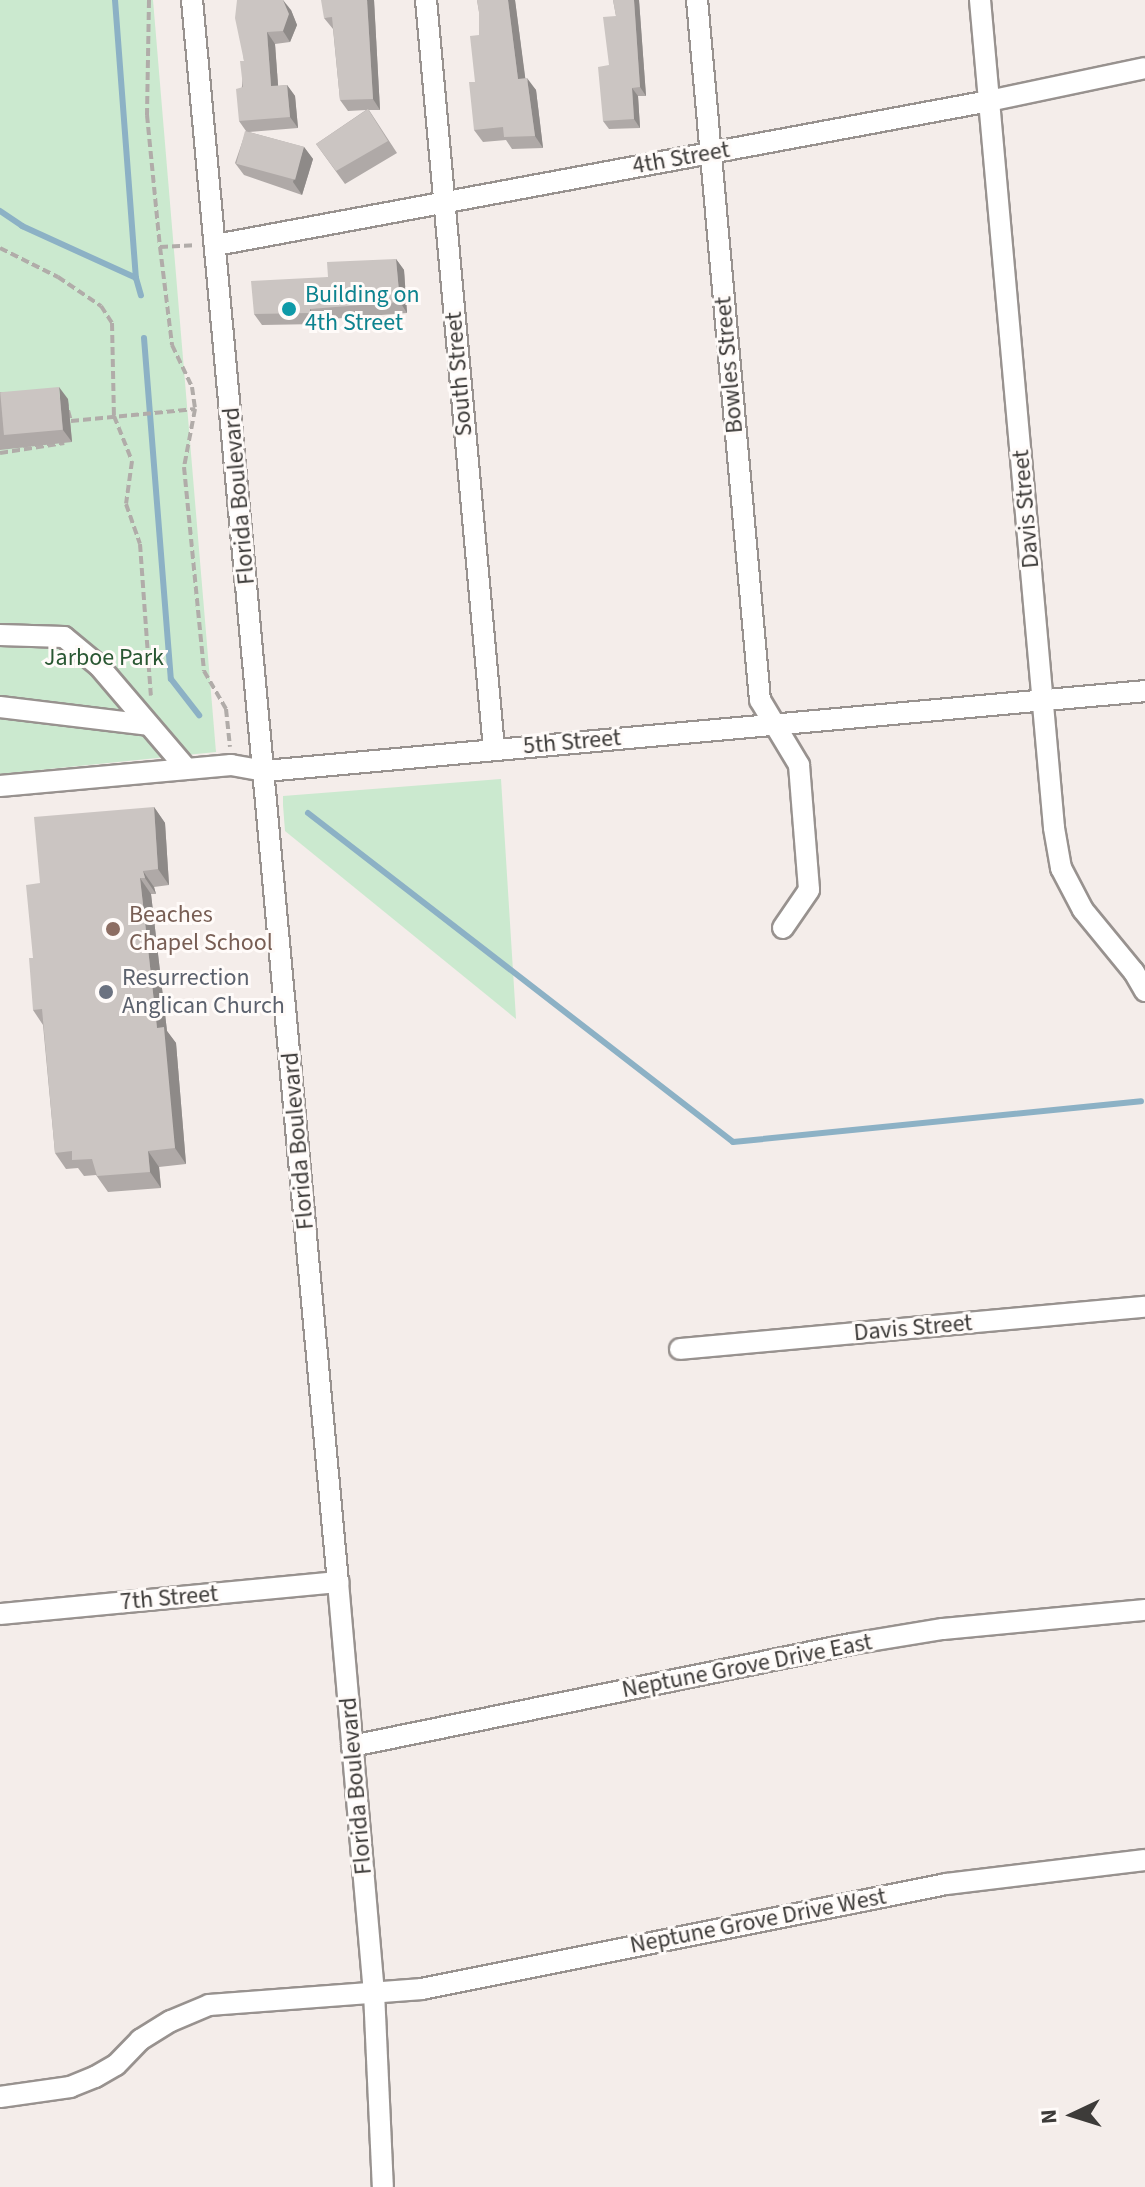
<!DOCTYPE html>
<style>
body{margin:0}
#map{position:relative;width:1145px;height:2187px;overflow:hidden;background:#f4edea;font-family:"Source Sans 3",sans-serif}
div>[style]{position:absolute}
.green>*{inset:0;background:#cbe9cf}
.stream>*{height:6px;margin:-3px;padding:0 3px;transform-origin:3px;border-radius:3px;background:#8cb1c5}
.path>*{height:4px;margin-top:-2px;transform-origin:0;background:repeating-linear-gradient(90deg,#b1aca9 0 8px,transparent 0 12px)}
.roads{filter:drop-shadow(2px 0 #98928f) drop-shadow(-2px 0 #98928f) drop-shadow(0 2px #98928f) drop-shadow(0 -2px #98928f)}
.minor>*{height:20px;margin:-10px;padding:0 10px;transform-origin:10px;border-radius:10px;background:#fff}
.wall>*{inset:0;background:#afa9a7}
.shaded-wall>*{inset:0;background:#8e8a88}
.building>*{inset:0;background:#cbc5c2;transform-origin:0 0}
.dots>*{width:22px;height:22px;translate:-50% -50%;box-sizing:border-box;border:4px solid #fffbf9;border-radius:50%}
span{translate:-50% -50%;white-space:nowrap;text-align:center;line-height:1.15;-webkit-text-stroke:6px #fffbf9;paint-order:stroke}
.street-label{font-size:24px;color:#3d3b39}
.culture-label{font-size:24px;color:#0d838f}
.left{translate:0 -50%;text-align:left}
.park-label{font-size:24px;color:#295732}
.education-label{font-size:24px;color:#785e54}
.worship-label{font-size:24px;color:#5b616d}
.north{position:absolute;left:1033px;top:2075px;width:80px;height:80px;-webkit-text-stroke:6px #fffbf9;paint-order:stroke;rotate:266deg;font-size:22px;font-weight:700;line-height:32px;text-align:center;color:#3d3b39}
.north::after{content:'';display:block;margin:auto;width:28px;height:36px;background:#3d3b39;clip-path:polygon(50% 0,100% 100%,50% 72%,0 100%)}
</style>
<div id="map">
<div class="green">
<div style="clip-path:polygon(0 0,153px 0,216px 752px,0 774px)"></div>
<div style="clip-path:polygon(501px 779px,516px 1019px,285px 831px,283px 805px,283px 796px)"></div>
</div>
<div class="stream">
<div style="left:115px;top:0;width:279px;rotate:85.7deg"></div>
<div style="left:0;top:211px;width:27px;rotate:34deg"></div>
<div style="left:22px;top:226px;width:125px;rotate:24.5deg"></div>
<div style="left:136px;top:278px;width:18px;rotate:74deg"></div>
<div style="left:144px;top:338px;width:342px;rotate:85.5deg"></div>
<div style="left:171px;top:679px;width:46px;rotate:52.1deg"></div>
<div style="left:308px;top:813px;width:537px;rotate:37.74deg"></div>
<div style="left:733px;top:1142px;width:410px;rotate:-5.7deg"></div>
</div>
<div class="path">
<div style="left:149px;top:0;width:115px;rotate:91deg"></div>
<div style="left:147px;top:115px;width:133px;rotate:84.4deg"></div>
<div style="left:160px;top:247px;width:99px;rotate:83deg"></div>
<div style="left:172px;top:345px;width:47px;rotate:64.5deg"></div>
<div style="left:192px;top:387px;width:22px;rotate:82deg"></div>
<div style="left:195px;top:409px;width:59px;rotate:100.7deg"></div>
<div style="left:184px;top:467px;width:205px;rotate:84.4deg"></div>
<div style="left:204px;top:671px;width:44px;rotate:59.9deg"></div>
<div style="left:226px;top:709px;width:38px;rotate:84deg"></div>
<div style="left:160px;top:247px;width:34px;rotate:-3deg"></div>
<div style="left:0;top:248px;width:65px;rotate:26.6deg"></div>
<div style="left:58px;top:277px;width:52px;rotate:34deg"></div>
<div style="left:101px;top:306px;width:20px;rotate:57deg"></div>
<div style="left:112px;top:323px;width:93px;rotate:88.8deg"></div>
<div style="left:114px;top:416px;width:48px;rotate:68.2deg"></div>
<div style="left:132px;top:461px;width:43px;rotate:97.9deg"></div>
<div style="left:126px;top:504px;width:42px;rotate:70.7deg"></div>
<div style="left:140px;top:544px;width:152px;rotate:85.9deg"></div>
<div style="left:65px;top:399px;width:23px;rotate:75deg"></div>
<div style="left:71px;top:421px;width:125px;rotate:-5.5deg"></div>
<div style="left:0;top:453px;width:65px;rotate:-8.9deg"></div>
</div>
<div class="roads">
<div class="minor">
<div style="left:192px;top:0;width:1589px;rotate:84.73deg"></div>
<div style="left:338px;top:1582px;width:412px;rotate:85deg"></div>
<div style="left:374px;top:1992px;width:195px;rotate:87.4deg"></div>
<div style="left:426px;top:0;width:752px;rotate:84.81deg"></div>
<div style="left:697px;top:0;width:703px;rotate:84.86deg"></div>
<div style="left:760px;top:700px;width:76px;rotate:59deg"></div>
<div style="left:799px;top:765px;width:125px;rotate:85.4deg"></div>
<div style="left:809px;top:890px;width:46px;rotate:124.4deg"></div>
<div style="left:980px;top:0;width:831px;rotate:84.89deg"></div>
<div style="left:1054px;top:828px;width:41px;rotate:80.1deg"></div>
<div style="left:1061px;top:868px;width:47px;rotate:62.4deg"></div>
<div style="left:1083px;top:910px;width:80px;rotate:50.6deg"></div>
<div style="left:1134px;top:972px;width:22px;rotate:60deg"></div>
<div style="left:216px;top:245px;width:786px;rotate:-10.55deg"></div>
<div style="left:989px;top:101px;width:159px;rotate:-11.9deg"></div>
<div style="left:0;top:635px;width:64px;rotate:1.8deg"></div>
<div style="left:64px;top:637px;width:45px;rotate:39.6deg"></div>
<div style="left:99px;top:666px;width:135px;rotate:49.5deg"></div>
<div style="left:0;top:707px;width:149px;rotate:6.9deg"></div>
<div style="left:0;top:786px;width:232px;rotate:-5.2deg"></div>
<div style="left:231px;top:765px;width:35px;rotate:10deg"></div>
<div style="left:265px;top:771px;width:884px;rotate:-5.19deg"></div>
<div style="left:680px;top:1349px;width:467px;rotate:-5.2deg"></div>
<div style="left:0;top:1614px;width:340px;rotate:-5.4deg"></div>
<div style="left:352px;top:1746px;width:509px;rotate:-11.55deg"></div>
<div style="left:851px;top:1644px;width:93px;rotate:-9.3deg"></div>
<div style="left:943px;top:1629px;width:203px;rotate:-5.4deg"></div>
<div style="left:0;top:2097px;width:71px;rotate:-8.1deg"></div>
<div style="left:70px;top:2087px;width:27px;rotate:-22deg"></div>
<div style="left:95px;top:2077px;width:24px;rotate:-30deg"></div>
<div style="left:116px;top:2065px;width:35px;rotate:-46deg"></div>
<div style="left:140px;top:2040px;width:36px;rotate:-32deg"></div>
<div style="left:171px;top:2021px;width:41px;rotate:-22.8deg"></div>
<div style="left:209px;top:2005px;width:214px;rotate:-4.3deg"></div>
<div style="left:422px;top:1989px;width:534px;rotate:-11.33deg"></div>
<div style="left:946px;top:1884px;width:200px;rotate:-6.9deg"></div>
</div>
</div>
<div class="wall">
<div style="clip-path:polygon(237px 0,291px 10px,297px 25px,290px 42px,275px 44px,278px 86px,287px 85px,295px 96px,298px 128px,249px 132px,304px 147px,313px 159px,302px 195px,244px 175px,235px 163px,246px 131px,239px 121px,244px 61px)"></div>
<div style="clip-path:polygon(374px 0,380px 110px,369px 110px,397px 153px,345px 184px,316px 144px,366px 110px,348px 111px,340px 100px,333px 29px,324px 18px)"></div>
<div style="clip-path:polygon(477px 0,515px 0,525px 78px,536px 90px,543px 148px,512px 149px,506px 140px,483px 142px,474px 130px,475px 82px,479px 35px,479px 12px)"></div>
<div style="clip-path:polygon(613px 0,639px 0,646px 96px,638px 96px,640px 128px,609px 129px,603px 121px,609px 65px,616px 16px)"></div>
<div style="clip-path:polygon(396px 259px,404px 270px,407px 313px,318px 320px,318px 324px,262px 325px,254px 314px,328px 277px)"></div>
<div style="clip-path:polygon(0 392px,68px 399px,72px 442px,0 450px)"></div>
<div style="clip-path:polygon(154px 807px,165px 823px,169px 885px,154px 887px,156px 894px,151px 894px,167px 1031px,176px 1043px,186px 1164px,159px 1167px,161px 1188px,108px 1192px,96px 1175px,84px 1176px,78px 1168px,66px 1169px,55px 1153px,43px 1025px,33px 1010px,33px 958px,40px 883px)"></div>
</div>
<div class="shaded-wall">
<div style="clip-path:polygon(283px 0,291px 10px,297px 25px,290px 42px,283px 31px)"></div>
<div style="clip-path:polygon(367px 0,374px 0,380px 110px,373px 99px)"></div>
<div style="clip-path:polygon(508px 0,515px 0,527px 91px,518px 79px)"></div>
<div style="clip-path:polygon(634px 0,639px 0,646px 96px,640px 87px)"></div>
<div style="clip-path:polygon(267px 32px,275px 44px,279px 98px,271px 86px)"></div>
<div style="clip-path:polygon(527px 78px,536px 90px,543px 148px,535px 136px)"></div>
<div style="clip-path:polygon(287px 85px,295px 96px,298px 128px,290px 117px)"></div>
<div style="clip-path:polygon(632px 88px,638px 96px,640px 128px,634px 119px)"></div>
<div style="clip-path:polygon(304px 147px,313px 159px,302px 195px,293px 182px)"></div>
<div style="clip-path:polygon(396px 259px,404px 270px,407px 313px,400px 302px)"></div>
<div style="clip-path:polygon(310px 309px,318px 320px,318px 324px,310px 313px)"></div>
<div style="clip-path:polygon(59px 387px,68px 399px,72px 442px,63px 430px)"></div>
<div style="clip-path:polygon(154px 807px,165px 823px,169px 885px,158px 869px)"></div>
<div style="clip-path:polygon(143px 871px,154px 887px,156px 894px,145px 878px)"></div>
<div style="clip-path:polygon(140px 878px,151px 894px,167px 1031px,176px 1043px,186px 1164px,175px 1148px,157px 1028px)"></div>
<div style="clip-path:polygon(148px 1151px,159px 1167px,161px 1188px,150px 1172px)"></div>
</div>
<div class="building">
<div style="clip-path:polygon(237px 0,283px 0,289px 14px,283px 31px,267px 32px,271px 86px,287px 85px,290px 117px,239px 121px,236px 89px,243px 87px,240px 61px,244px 61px,235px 18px)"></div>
<div style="clip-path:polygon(321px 0,367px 0,373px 99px,340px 100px,332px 17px,324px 18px)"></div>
<div style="clip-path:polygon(477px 0,508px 0,518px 79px,527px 78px,535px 136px,504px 137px,503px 127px,474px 130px,469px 82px,475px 82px,470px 36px,479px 35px,479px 12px)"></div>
<div style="clip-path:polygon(613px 0,634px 0,640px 87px,632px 88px,634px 119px,603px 121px,598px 67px,609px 65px,603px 17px,616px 16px)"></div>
<div style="clip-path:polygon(368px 109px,388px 141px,336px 171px,316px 144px)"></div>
<div style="left:245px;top:131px;width:61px;height:34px;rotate:15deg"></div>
<div style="clip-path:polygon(396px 259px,400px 302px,310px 309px,310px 313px,254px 314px,251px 281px,328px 277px,327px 262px)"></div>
<div style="left:59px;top:387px;width:43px;height:59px;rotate:85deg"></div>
<div style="clip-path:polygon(154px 807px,158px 869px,143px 871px,145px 878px,140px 878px,157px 1028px,164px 1027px,175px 1148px,148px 1151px,150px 1172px,97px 1176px,92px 1159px,72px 1160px,72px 1151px,55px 1153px,42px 1009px,33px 1010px,29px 958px,33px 958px,26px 885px,40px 883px,34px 817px)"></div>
</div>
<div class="dots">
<div style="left:289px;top:309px;background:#0f9aa8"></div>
<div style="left:113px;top:929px;background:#8d6e63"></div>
<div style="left:106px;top:992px;background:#6b7280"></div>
</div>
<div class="street-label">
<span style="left:681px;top:158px;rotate:-10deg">4th Street</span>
<span style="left:729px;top:365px;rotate:-95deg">Bowles Street</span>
<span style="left:459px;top:374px;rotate:-95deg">South Street</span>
<span style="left:239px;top:496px;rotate:-95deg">Florida Boulevard</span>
<span style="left:1026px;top:509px;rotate:-95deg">Davis Street</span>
<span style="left:572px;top:742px;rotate:-5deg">5th Street</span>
<span style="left:298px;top:1141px;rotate:-95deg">Florida Boulevard</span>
<span style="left:913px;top:1328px;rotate:-5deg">Davis Street</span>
<span style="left:169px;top:1598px;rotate:-5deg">7th Street</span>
<span style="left:747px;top:1666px;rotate:-11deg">Neptune Grove Drive East</span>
<span style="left:356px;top:1786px;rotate:-95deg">Florida Boulevard</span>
<span style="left:758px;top:1921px;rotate:-11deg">Neptune Grove Drive West</span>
</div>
<div class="culture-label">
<span class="left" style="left:305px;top:309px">Building on<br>4th Street</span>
</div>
<div class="park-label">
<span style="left:104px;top:658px">Jarboe Park</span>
</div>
<div class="education-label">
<span class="left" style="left:129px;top:929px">Beaches<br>Chapel School</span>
</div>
<div class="worship-label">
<span class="left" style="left:122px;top:992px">Resurrection<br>Anglican Church</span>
</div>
<div class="north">N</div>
</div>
